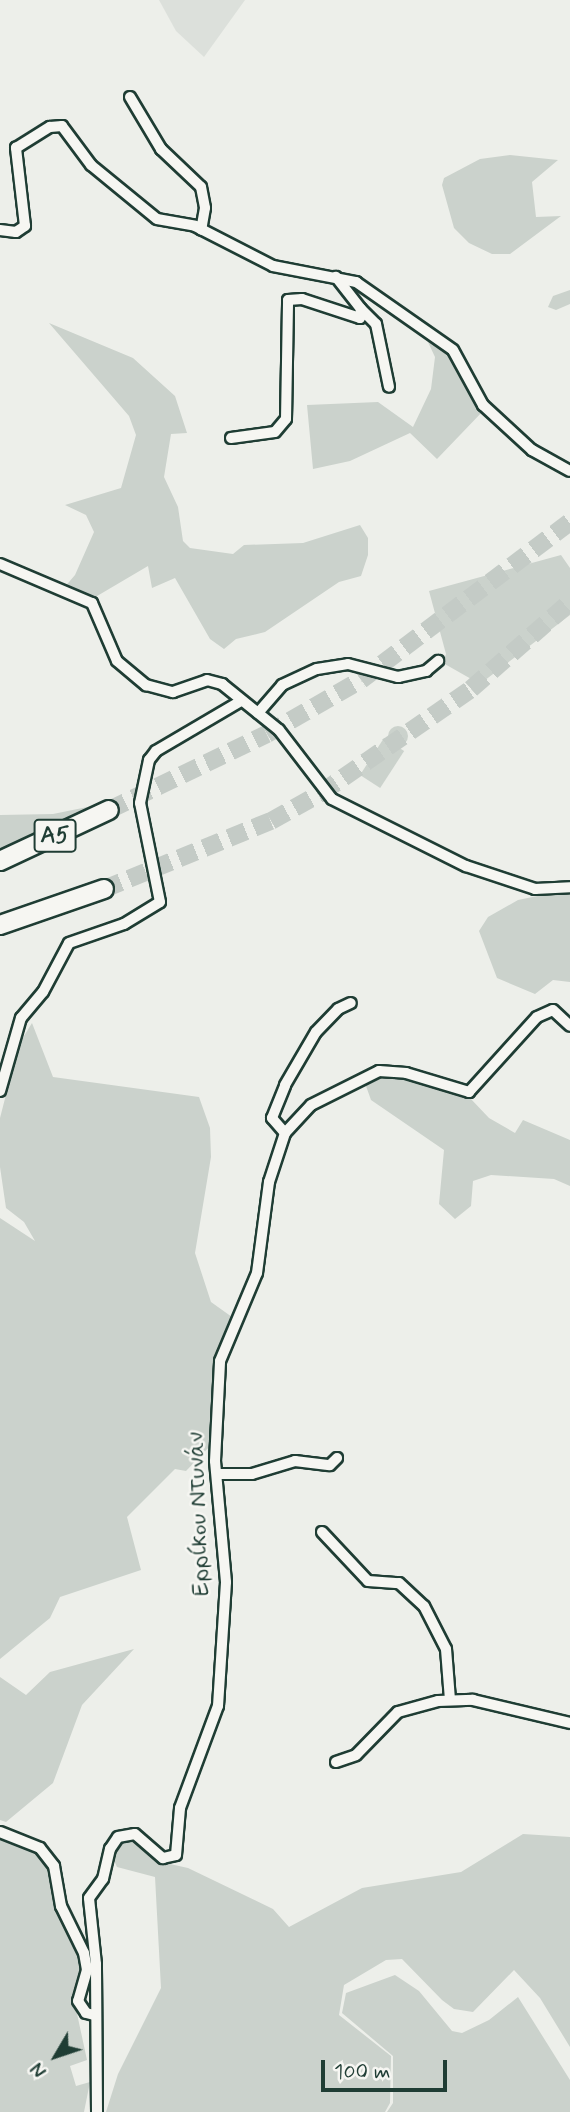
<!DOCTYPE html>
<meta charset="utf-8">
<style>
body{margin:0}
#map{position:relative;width:570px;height:2112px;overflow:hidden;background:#edefea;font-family:Mynerve,sans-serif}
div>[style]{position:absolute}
.built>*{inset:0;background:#dce0db}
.green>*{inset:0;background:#cbd2cc;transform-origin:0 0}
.round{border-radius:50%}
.motorway-tunnel>*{height:18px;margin-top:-9px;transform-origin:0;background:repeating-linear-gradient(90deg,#c4cbc6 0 18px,transparent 0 27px)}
.roads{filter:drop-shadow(2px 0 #1f3d34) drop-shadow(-2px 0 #1f3d34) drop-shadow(0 2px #1f3d34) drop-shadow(0 -2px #1f3d34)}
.minor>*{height:10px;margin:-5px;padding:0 5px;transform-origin:5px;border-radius:5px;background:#f6f6f2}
.motorway>*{height:18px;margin:-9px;padding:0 9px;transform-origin:9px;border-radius:9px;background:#f6f6f2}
span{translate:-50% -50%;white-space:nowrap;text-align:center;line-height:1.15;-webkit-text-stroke:5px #f6f6f2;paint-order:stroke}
.shield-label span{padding:2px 5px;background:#f6f6f2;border:2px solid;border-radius:5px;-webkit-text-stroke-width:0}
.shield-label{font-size:23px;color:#1f3d34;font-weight:700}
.street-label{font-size:24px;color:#1f3d34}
.north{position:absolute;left:21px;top:2021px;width:70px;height:70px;-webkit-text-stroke:5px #f6f6f2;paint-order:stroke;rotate:231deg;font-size:19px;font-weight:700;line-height:28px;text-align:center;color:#1f3d34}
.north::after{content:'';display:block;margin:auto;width:24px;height:32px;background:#1f3d34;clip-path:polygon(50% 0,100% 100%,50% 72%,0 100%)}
.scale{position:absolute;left:321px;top:2060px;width:126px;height:32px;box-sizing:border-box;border:4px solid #1f3d34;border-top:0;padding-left:9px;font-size:21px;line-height:24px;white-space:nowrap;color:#1f3d34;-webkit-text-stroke:5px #f6f6f2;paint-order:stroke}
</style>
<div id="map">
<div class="built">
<div style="clip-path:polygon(159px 0,245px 0,204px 57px,176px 31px)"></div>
</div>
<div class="green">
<div style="clip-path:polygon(510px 155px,558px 160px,532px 182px,536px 217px,561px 216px,510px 254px,492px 254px,469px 243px,454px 228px,442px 185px,444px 178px,480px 159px)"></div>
<div style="clip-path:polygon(570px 290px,570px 304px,556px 310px,548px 307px,553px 296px)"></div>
<div style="clip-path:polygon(397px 312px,451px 351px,484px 410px,437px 459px,410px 433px,350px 461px,313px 469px,307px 405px,378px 402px,413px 427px,431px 389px,435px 357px,427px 340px,396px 318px)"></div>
<div style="clip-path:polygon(49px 323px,133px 358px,175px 396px,187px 433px,171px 434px,164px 477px,178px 507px,183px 541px,190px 548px,233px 554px,244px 545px,303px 543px,360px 525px,368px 538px,368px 555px,361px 576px,339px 582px,265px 632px,236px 639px,224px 649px,210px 639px,175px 578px,152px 588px,148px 566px,92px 599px,63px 589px,75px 575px,94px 532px,86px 515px,65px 505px,121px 488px,136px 435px,129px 416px)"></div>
<div style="clip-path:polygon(561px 555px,570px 568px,570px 615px,480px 684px,443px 663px,446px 654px,429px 591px)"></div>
<div class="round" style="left:388px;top:726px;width:20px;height:20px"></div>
<div style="left:384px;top:738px;width:24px;height:44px;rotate:33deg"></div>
<div style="clip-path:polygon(107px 803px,15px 843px,0 850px,0 815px,53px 814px)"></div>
<div style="clip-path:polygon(547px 894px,570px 894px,570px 982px,553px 980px,535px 994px,497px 978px,479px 931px,488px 917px,518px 900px)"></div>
<div style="clip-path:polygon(32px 1023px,53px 1077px,199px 1097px,210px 1128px,211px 1157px,195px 1253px,211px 1302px,232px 1317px,217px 1358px,210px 1446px,186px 1471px,175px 1469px,127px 1517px,141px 1570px,60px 1597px,50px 1618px,0 1659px,0 1218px,35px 1241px,24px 1222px,6px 1208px,0 1167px,0 1118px,19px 1044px)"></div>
<div style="clip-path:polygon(378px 1075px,412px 1077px,470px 1098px,489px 1118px,515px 1133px,523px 1120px,570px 1140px,570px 1186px,554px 1179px,491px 1175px,473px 1181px,471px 1206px,455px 1219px,439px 1204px,444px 1150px,371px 1100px,366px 1086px)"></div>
<div style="clip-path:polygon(134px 1649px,82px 1705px,53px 1783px,6px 1822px,0 1820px,0 1677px,26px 1695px,50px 1672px)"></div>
<div style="clip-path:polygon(523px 1834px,570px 1837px,570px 2047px,540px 1998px,514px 1970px,473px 2012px,454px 2009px,442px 2000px,402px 1959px,386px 1960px,344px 1985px,339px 2015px,391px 2056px,390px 2103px,385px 2112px,106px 2112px,118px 2074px,161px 1988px,155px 1877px,117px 1867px,112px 1856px,119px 1840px,135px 1839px,161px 1862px,188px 1868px,273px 1909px,289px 1927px,362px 1888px,461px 1872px)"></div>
<div style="clip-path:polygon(0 1839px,35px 1849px,49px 1865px,82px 1961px,73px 1995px,87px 2060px,70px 2066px,76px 2086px,90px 2082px,84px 2112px,0 2112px)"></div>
<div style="clip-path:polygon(395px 1975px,419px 1991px,452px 2031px,462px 2033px,489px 2020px,518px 1997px,570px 2080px,570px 2112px,387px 2112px,393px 2103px,393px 2056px,342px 2013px,346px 1993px)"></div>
</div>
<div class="motorway-tunnel">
<div style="left:109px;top:810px;width:175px;rotate:-25.7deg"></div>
<div style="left:267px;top:734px;width:108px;rotate:-29.9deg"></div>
<div style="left:361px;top:680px;width:262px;rotate:-37.1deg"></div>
<div style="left:104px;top:889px;width:180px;rotate:-22.2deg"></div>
<div style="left:271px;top:821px;width:57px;rotate:-29.2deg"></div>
<div style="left:321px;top:793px;width:183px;rotate:-34.7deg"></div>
<div style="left:471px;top:689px;width:132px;rotate:-41.3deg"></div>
</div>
<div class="roads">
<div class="minor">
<div style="left:130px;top:97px;width:61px;rotate:59.2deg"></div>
<div style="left:161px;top:149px;width:55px;rotate:43.5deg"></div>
<div style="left:201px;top:187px;width:21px;rotate:79deg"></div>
<div style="left:205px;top:208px;width:22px;rotate:100deg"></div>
<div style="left:0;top:230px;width:16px;rotate:7deg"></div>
<div style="left:16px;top:232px;width:11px;rotate:-34deg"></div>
<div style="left:25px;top:226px;width:79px;rotate:-96.6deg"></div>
<div style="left:16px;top:148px;width:40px;rotate:-32deg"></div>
<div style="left:50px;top:127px;width:12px;rotate:-5deg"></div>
<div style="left:62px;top:126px;width:49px;rotate:53.4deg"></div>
<div style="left:91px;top:165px;width:85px;rotate:39.3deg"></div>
<div style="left:157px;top:219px;width:39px;rotate:10deg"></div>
<div style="left:195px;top:226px;width:88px;rotate:27.1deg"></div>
<div style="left:273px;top:266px;width:85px;rotate:10.9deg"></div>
<div style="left:356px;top:282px;width:118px;rotate:35deg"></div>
<div style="left:453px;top:350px;width:63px;rotate:61.4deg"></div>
<div style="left:483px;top:405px;width:67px;rotate:42.6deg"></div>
<div style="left:532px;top:450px;width:43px;rotate:28.9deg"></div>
<div style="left:361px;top:309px;width:21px;rotate:45deg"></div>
<div style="left:376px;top:324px;width:64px;rotate:78.3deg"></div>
<div style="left:231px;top:438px;width:44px;rotate:-7.8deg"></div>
<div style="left:275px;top:432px;width:17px;rotate:-50deg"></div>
<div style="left:286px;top:419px;width:119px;rotate:-89deg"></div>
<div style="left:288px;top:300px;width:14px;rotate:-4deg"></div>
<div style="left:302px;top:299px;width:61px;rotate:18.1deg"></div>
<div style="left:360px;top:318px;width:9px;rotate:-84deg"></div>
<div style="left:361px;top:309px;width:41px;rotate:-128deg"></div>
<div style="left:0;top:564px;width:100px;rotate:23deg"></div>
<div style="left:92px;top:603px;width:63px;rotate:66.7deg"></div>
<div style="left:117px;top:661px;width:38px;rotate:40deg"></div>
<div style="left:146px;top:685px;width:28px;rotate:15deg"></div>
<div style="left:173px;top:692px;width:36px;rotate:-19deg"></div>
<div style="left:207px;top:680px;width:16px;rotate:15deg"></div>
<div style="left:222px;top:684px;width:73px;rotate:38.9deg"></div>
<div style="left:279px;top:730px;width:87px;rotate:52.5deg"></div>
<div style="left:332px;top:799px;width:150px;rotate:26.6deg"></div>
<div style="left:466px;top:866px;width:73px;rotate:18.4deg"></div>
<div style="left:535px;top:889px;width:35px;rotate:-3deg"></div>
<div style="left:258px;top:713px;width:37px;rotate:-49deg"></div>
<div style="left:282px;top:685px;width:38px;rotate:-25deg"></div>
<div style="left:317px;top:669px;width:31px;rotate:-9deg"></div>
<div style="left:348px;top:664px;width:52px;rotate:14.6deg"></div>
<div style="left:398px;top:677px;width:29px;rotate:-12deg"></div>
<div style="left:426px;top:671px;width:16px;rotate:-40deg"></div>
<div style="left:0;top:1091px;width:76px;rotate:-74deg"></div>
<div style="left:21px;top:1018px;width:34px;rotate:-50deg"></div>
<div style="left:43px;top:992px;width:55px;rotate:-62deg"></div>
<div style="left:69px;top:943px;width:58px;rotate:-19.1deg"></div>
<div style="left:124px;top:924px;width:42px;rotate:-31.4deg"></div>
<div style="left:160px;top:902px;width:101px;rotate:-101.4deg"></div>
<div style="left:140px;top:803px;width:44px;rotate:-78.2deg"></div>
<div style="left:149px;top:760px;width:11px;rotate:-52deg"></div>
<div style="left:156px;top:751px;width:99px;rotate:-30.5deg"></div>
<div style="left:285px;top:1133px;width:20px;rotate:-131deg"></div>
<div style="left:272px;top:1118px;width:35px;rotate:-68deg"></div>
<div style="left:285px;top:1085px;width:61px;rotate:-59.7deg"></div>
<div style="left:316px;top:1032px;width:32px;rotate:-46deg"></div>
<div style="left:338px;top:1009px;width:14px;rotate:-25deg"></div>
<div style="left:218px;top:1474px;width:34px"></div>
<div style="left:252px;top:1474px;width:45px;rotate:-16.8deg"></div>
<div style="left:295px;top:1461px;width:35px;rotate:7deg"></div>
<div style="left:330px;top:1465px;width:10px;rotate:-45deg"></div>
<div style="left:322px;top:1532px;width:67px;rotate:46.8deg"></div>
<div style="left:368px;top:1581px;width:31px;rotate:4deg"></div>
<div style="left:399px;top:1583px;width:34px;rotate:43deg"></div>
<div style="left:424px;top:1606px;width:48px;rotate:62.9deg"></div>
<div style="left:446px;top:1649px;width:51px;rotate:85.5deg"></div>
<div style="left:336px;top:1762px;width:21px;rotate:-19deg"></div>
<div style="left:356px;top:1755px;width:60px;rotate:-45.7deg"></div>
<div style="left:398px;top:1712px;width:41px;rotate:-15.4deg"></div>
<div style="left:438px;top:1701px;width:35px;rotate:-2deg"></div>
<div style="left:473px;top:1700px;width:100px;rotate:13.3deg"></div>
<div style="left:0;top:1832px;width:43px;rotate:21.8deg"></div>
<div style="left:40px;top:1848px;width:23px;rotate:52deg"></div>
<div style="left:54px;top:1866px;width:41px;rotate:80.1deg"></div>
<div style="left:61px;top:1906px;width:52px;rotate:63.9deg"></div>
<div style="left:84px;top:1953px;width:17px;rotate:80deg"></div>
<div style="left:87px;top:1970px;width:32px;rotate:106deg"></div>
<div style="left:78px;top:2001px;width:14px;rotate:56deg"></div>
<div style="left:86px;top:2013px;width:9px;rotate:13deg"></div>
<div style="left:97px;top:2112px;width:148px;rotate:-90.4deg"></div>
<div style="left:96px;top:1964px;width:66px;rotate:-96.1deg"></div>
<div style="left:89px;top:1898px;width:24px;rotate:-54deg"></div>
<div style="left:103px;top:1879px;width:31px;rotate:-77deg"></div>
<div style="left:110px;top:1849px;width:14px;rotate:-56deg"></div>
<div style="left:118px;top:1837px;width:17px;rotate:-10deg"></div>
<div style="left:135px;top:1834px;width:37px;rotate:41deg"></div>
<div style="left:163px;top:1858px;width:13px;rotate:-13deg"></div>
<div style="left:176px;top:1855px;width:47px;rotate:-85.1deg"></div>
<div style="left:180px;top:1808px;width:109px;rotate:-69.6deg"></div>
<div style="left:218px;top:1706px;width:124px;rotate:-86.3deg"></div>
<div style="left:226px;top:1582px;width:121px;rotate:-95.2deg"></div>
<div style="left:215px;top:1461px;width:100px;rotate:-87.1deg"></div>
<div style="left:220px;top:1361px;width:95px;rotate:-67.2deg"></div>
<div style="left:257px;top:1273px;width:92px;rotate:-82.5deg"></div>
<div style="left:269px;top:1182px;width:52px;rotate:-71.9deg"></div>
<div style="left:285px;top:1133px;width:38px;rotate:-47deg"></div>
<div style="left:311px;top:1105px;width:76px;rotate:-26.6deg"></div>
<div style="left:379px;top:1071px;width:27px;rotate:4deg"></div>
<div style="left:406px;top:1073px;width:66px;rotate:16.8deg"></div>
<div style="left:469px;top:1092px;width:101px;rotate:-47.8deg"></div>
<div style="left:537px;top:1017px;width:17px;rotate:-24deg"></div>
<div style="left:553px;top:1010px;width:23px;rotate:43deg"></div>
</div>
<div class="motorway">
<div style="left:0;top:861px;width:120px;rotate:-25.1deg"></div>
<div style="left:0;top:925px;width:110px;rotate:-19.1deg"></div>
</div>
</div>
<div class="shield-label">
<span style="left:55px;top:836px">Α5</span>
</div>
<div class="street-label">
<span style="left:199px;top:1514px;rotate:-92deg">Ερρίκου Ντυνάν</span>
</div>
<div class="north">N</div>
<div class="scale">100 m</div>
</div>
